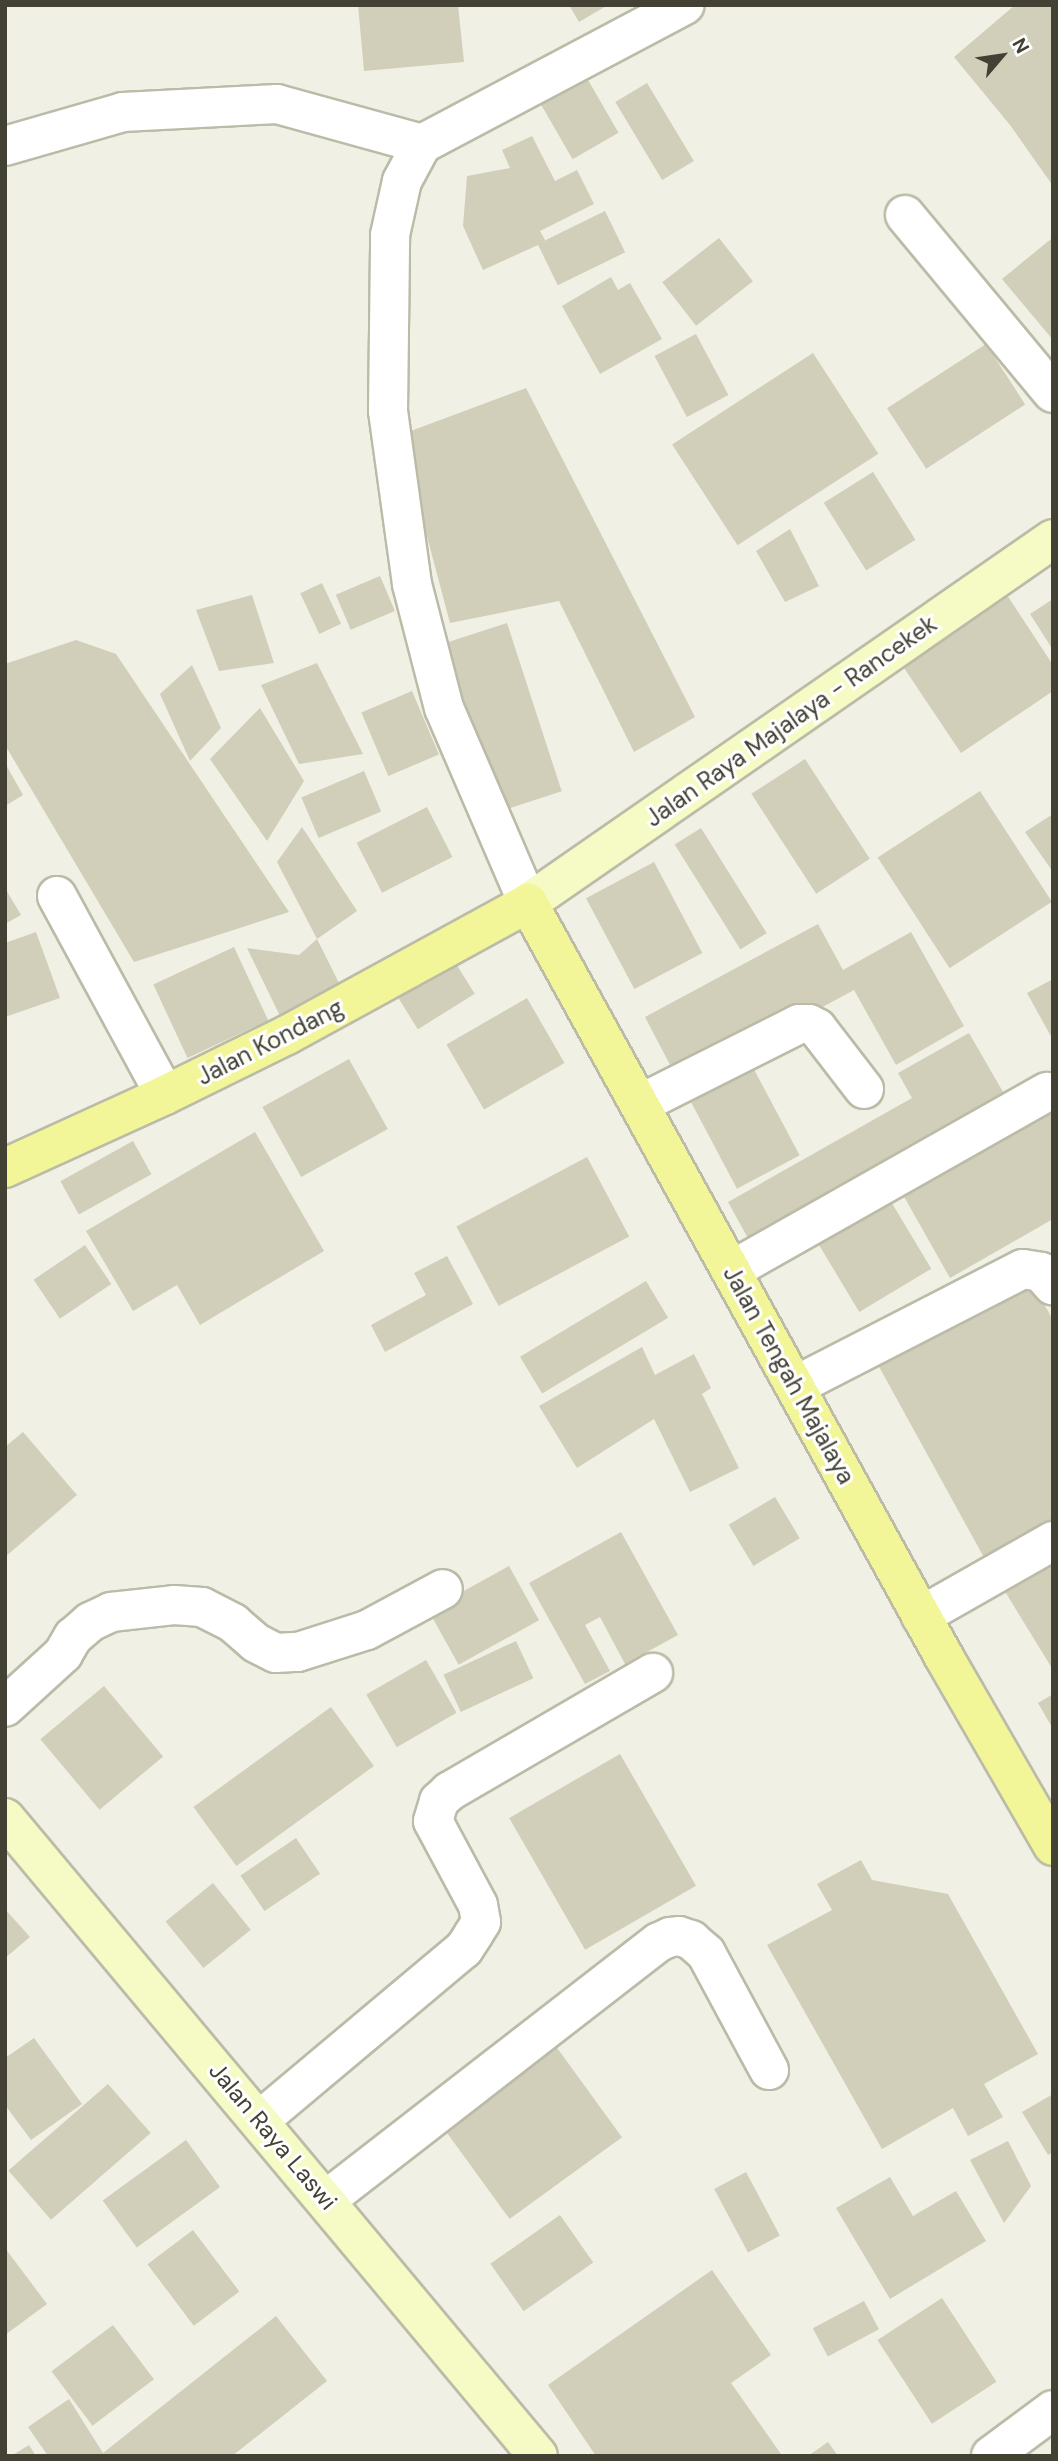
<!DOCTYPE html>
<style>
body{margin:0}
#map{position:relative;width:1058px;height:2461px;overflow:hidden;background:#f0f0e4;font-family:"DM Sans",sans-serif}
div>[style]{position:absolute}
.building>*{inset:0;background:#d1cfba;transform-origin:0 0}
.roads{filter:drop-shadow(2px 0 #bbbba8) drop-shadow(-2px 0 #bbbba8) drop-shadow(0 2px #bbbba8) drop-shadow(0 -2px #bbbba8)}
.street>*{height:38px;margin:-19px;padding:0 19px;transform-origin:19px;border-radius:19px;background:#fff}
.secondary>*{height:38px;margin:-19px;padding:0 19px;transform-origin:19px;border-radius:19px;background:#f6fac5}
.primary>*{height:38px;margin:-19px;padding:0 19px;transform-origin:19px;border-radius:19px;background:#f3f698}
span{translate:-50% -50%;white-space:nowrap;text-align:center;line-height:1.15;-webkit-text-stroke:6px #fff;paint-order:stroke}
.street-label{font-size:24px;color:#424134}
.frame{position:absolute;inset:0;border:7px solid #424134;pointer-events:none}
.north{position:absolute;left:967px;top:21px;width:70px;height:70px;-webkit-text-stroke:5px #fff;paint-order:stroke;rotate:61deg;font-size:19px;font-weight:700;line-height:28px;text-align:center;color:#424134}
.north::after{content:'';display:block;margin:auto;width:24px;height:32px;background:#424134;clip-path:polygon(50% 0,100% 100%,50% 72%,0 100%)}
</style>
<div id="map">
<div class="building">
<div style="clip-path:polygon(358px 5px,458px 5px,464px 62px,364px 71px)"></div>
<div style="clip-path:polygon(569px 5px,608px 5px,579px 22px)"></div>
<div style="clip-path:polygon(1015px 5px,1053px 5px,1053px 186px,1010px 125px,954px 57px)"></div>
<div style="left:584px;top:73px;width:69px;height:53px;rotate:60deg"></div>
<div style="left:647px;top:83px;width:91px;height:37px;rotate:59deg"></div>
<div style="clip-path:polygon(532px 136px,555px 181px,577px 170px,594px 204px,540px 231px,545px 240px,538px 245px,483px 270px,463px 226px,467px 176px,510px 168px,502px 150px)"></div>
<div style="left:605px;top:211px;width:46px;height:75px;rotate:64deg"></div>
<div style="left:719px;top:238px;width:55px;height:72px;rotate:52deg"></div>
<div style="clip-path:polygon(1051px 239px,1053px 241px,1053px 340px,1002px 279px)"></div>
<div style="clip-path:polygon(611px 277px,618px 290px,630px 283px,662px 339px,600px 374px,562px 306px)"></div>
<div style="left:696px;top:334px;width:69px;height:47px;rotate:62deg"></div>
<div style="left:986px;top:344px;width:72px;height:118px;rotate:57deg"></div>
<div style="left:813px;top:353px;width:120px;height:168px;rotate:57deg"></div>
<div style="clip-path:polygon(526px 388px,695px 717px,634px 752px,559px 601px,450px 623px,400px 435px)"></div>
<div style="left:873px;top:472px;width:80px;height:58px;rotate:58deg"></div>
<div style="clip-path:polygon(790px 529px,819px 586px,785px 602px,756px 551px)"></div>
<div style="left:380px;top:576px;width:38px;height:48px;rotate:67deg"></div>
<div style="left:322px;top:583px;width:45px;height:24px;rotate:65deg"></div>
<div style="clip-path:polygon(252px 595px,274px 663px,219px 671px,196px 610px)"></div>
<div style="clip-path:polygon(1007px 595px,1053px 665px,1053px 691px,961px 753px,902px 665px)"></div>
<div style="clip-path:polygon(1053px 599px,1053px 650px,1030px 614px)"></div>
<div style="left:507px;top:623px;width:177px;height:69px;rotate:72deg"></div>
<div style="clip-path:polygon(76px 640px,116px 654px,289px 912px,134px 962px,5px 745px,5px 664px)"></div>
<div style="clip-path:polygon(317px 663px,363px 754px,299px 764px,261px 685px)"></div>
<div style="clip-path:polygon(192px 665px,221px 728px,190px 761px,160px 694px)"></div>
<div style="left:412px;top:691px;width:69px;height:55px;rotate:67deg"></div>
<div style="clip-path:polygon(260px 708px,304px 781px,267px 841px,210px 759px)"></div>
<div style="left:805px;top:759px;width:119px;height:64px;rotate:57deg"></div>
<div style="clip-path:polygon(5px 763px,23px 795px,5px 806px)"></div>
<div style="left:364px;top:771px;width:44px;height:68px;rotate:67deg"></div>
<div style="left:980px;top:791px;width:132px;height:122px;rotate:57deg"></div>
<div style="left:427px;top:807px;width:56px;height:79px;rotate:63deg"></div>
<div style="clip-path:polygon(1053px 814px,1053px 872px,1025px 832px)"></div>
<div style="clip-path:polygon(302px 827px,357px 911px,317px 939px,277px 862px)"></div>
<div style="left:701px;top:828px;width:124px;height:31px;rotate:58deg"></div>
<div style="left:654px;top:862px;width:103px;height:77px;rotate:62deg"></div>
<div style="clip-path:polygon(5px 888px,21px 915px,5px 924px)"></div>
<div style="clip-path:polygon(818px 924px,843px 970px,911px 932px,964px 1026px,896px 1065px,854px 990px,680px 1084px,645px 1017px)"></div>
<div style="clip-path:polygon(36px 932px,60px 998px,5px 1017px,5px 943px)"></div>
<div style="clip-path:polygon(317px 939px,341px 987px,280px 1016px,247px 948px,299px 955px)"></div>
<div style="left:234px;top:947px;width:81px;height:89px;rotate:65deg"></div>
<div style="left:453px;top:959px;width:41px;height:67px;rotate:58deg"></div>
<div style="clip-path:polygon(1053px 979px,1053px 1040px,1027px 993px)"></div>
<div style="left:527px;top:998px;width:75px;height:93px;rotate:60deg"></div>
<div style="clip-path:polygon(969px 1033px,1010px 1104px,754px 1249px,728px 1202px,912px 1098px,898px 1073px)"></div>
<div style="left:349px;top:1059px;width:80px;height:99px;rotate:61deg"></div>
<div style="left:749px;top:1060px;width:108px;height:71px;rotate:62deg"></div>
<div style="clip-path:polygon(1053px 1098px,1053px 1219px,950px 1278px,898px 1186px)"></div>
<div style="clip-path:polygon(255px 1132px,324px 1251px,200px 1325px,177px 1285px,133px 1311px,86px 1231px)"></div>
<div style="left:133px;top:1141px;width:38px;height:83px;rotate:61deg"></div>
<div style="left:587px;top:1157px;width:90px;height:148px;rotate:62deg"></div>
<div style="left:887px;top:1195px;width:86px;height:84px;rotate:59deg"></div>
<div style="left:85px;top:1245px;width:47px;height:62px;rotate:56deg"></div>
<div style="clip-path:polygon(447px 1256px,473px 1304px,385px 1352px,371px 1325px,426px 1295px,414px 1273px)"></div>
<div style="clip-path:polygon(1030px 1279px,1053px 1320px,1053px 1527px,987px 1563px,877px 1363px)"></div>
<div style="left:646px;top:1281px;width:43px;height:147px;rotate:59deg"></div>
<div style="clip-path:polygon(642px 1347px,655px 1375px,694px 1354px,711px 1388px,702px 1394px,739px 1468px,690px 1492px,654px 1419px,577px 1468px,539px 1406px)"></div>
<div style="clip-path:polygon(23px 1432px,77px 1495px,5px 1557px,5px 1447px)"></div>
<div style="left:775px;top:1497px;width:48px;height:54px;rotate:59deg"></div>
<div style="clip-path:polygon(621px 1532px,678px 1635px,625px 1664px,600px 1617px,585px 1625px,610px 1671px,585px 1684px,529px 1583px)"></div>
<div style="clip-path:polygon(1053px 1554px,1053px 1670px,1001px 1585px)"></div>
<div style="left:509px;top:1566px;width:62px;height:92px;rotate:61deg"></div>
<div style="left:516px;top:1641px;width:41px;height:80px;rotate:65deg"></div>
<div style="left:426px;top:1660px;width:61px;height:69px;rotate:60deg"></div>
<div style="left:104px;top:1686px;width:92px;height:83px;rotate:50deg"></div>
<div style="clip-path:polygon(1053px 1694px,1053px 1729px,1038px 1703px)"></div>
<div style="left:331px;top:1707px;width:73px;height:170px;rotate:54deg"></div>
<div style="left:620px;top:1754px;width:152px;height:128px;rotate:60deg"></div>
<div style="left:296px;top:1838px;width:43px;height:67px;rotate:56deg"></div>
<div style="clip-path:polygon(861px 1860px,872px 1880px,948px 1894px,1038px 2054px,984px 2084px,1003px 2117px,968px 2136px,953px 2108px,882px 2149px,767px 1945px,832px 1910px,817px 1884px)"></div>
<div style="left:213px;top:1883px;width:60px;height:61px;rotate:51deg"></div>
<div style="clip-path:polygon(5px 1909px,30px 1937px,5px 1958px)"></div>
<div style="clip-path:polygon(34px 2038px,82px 2104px,31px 2140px,5px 2105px,5px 2058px)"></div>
<div style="left:555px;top:2045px;width:114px;height:139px;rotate:54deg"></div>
<div style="left:108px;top:2084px;width:65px;height:132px;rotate:49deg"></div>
<div style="clip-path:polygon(1053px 2094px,1053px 2152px,1048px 2155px,1022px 2112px)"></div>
<div style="left:186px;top:2140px;width:58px;height:103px;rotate:54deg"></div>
<div style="clip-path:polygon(1008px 2141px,1031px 2186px,1004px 2223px,970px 2160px)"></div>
<div style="left:746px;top:2172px;width:72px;height:36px;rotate:62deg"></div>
<div style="clip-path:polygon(890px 2177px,913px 2216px,956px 2191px,986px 2241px,890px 2299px,836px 2208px)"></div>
<div style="left:560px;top:2215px;width:58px;height:85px;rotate:55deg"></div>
<div style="left:193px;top:2230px;width:77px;height:57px;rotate:53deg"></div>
<div style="clip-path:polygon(5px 2248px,47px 2304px,5px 2335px)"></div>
<div style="clip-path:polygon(712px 2270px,771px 2355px,731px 2383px,781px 2454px,596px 2456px,548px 2385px)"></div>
<div style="left:942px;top:2298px;width:100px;height:77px;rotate:57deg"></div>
<div style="left:864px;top:2301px;width:32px;height:58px;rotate:62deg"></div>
<div style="clip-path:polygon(276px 2316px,327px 2381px,232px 2456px,48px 2456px,28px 2427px,69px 2399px,103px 2453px)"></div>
<div style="left:113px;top:2325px;width:68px;height:77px;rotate:53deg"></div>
<div style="clip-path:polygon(828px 2442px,838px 2456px,808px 2456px)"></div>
<div style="clip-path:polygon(29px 2445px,36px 2456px,11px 2456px)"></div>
</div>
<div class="roads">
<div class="street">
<div style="left:5px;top:146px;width:123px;rotate:-16.1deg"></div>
<div style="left:123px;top:112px;width:154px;rotate:-3deg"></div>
<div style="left:277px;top:104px;width:150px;rotate:15.4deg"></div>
<div style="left:905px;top:215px;width:231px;rotate:50.3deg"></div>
<div style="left:57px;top:896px;width:226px;rotate:61.5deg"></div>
<div style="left:528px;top:903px;width:212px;rotate:-113.3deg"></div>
<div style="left:444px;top:708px;width:128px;rotate:-104.5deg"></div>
<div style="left:412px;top:584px;width:175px;rotate:-97.9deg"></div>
<div style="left:388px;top:411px;width:176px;rotate:-89.3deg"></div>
<div style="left:390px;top:235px;width:55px;rotate:-77.5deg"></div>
<div style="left:402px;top:181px;width:42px;rotate:-61.6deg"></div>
<div style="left:422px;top:144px;width:297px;rotate:-27.9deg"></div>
<div style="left:640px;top:1104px;width:178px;rotate:-26.7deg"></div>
<div style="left:799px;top:1024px;width:10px"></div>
<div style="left:809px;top:1024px;width:9px;rotate:27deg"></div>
<div style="left:817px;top:1028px;width:77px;rotate:52.4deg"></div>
<div style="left:732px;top:1270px;width:362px;rotate:-29.5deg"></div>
<div style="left:795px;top:1386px;width:256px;rotate:-27.2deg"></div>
<div style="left:1023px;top:1269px;width:18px;rotate:9deg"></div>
<div style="left:1041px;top:1272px;width:18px;rotate:49deg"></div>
<div style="left:921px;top:1616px;width:152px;rotate:-29.6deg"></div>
<div style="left:5px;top:1707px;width:79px;rotate:-42.4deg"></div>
<div style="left:63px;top:1654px;width:20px;rotate:-60deg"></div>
<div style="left:73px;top:1637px;width:23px;rotate:-41deg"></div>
<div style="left:90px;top:1622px;width:23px;rotate:-25deg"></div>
<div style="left:111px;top:1612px;width:63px;rotate:-6.3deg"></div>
<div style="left:174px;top:1605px;width:28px;rotate:4deg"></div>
<div style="left:202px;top:1607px;width:35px;rotate:27deg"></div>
<div style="left:233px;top:1623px;width:30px;rotate:41deg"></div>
<div style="left:256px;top:1643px;width:22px;rotate:27deg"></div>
<div style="left:276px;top:1653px;width:22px;rotate:-3deg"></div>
<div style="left:298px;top:1652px;width:72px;rotate:-17.7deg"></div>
<div style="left:367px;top:1630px;width:86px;rotate:-28.3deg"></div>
<div style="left:260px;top:2120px;width:266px;rotate:-40deg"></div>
<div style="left:464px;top:1949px;width:17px;rotate:-57deg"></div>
<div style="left:473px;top:1935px;width:15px;rotate:-58deg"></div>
<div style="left:481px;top:1922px;width:17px;rotate:-100deg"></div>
<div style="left:478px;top:1905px;width:95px;rotate:-118.2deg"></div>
<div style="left:433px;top:1821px;width:21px;rotate:-73deg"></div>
<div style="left:439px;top:1801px;width:15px;rotate:-42deg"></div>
<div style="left:450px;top:1791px;width:235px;rotate:-30.2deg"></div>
<div style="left:326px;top:2200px;width:421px;rotate:-37.8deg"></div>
<div style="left:659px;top:1942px;width:12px;rotate:-24deg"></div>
<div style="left:670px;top:1937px;width:9px;rotate:-6deg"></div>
<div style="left:679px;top:1936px;width:13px;rotate:18deg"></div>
<div style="left:691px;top:1940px;width:20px;rotate:41deg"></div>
<div style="left:706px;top:1953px;width:133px;rotate:61.7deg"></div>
<div style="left:991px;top:2456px;width:77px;rotate:-36.6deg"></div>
</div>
<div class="secondary">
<div style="left:528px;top:903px;width:639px;rotate:-34.73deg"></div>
<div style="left:5px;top:1818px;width:831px;rotate:50.12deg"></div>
</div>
<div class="primary">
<div style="left:5px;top:1168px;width:176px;rotate:-24.5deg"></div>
<div style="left:165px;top:1095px;width:136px;rotate:-26.2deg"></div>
<div style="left:287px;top:1035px;width:275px;rotate:-28.7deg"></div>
<div style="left:528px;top:903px;width:861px;rotate:61.11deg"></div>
<div style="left:944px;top:1657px;width:218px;rotate:60deg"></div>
</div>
</div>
<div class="street-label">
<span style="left:791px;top:721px;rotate:-35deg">Jalan Raya Majalaya - Rancekek</span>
<span style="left:270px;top:1042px;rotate:-27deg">Jalan Kondang</span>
<span style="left:789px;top:1375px;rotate:61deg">Jalan Tengah Majalaya</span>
<span style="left:273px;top:2136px;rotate:50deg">Jalan Raya Laswi</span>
</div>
<div class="frame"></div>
<div class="north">N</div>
</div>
